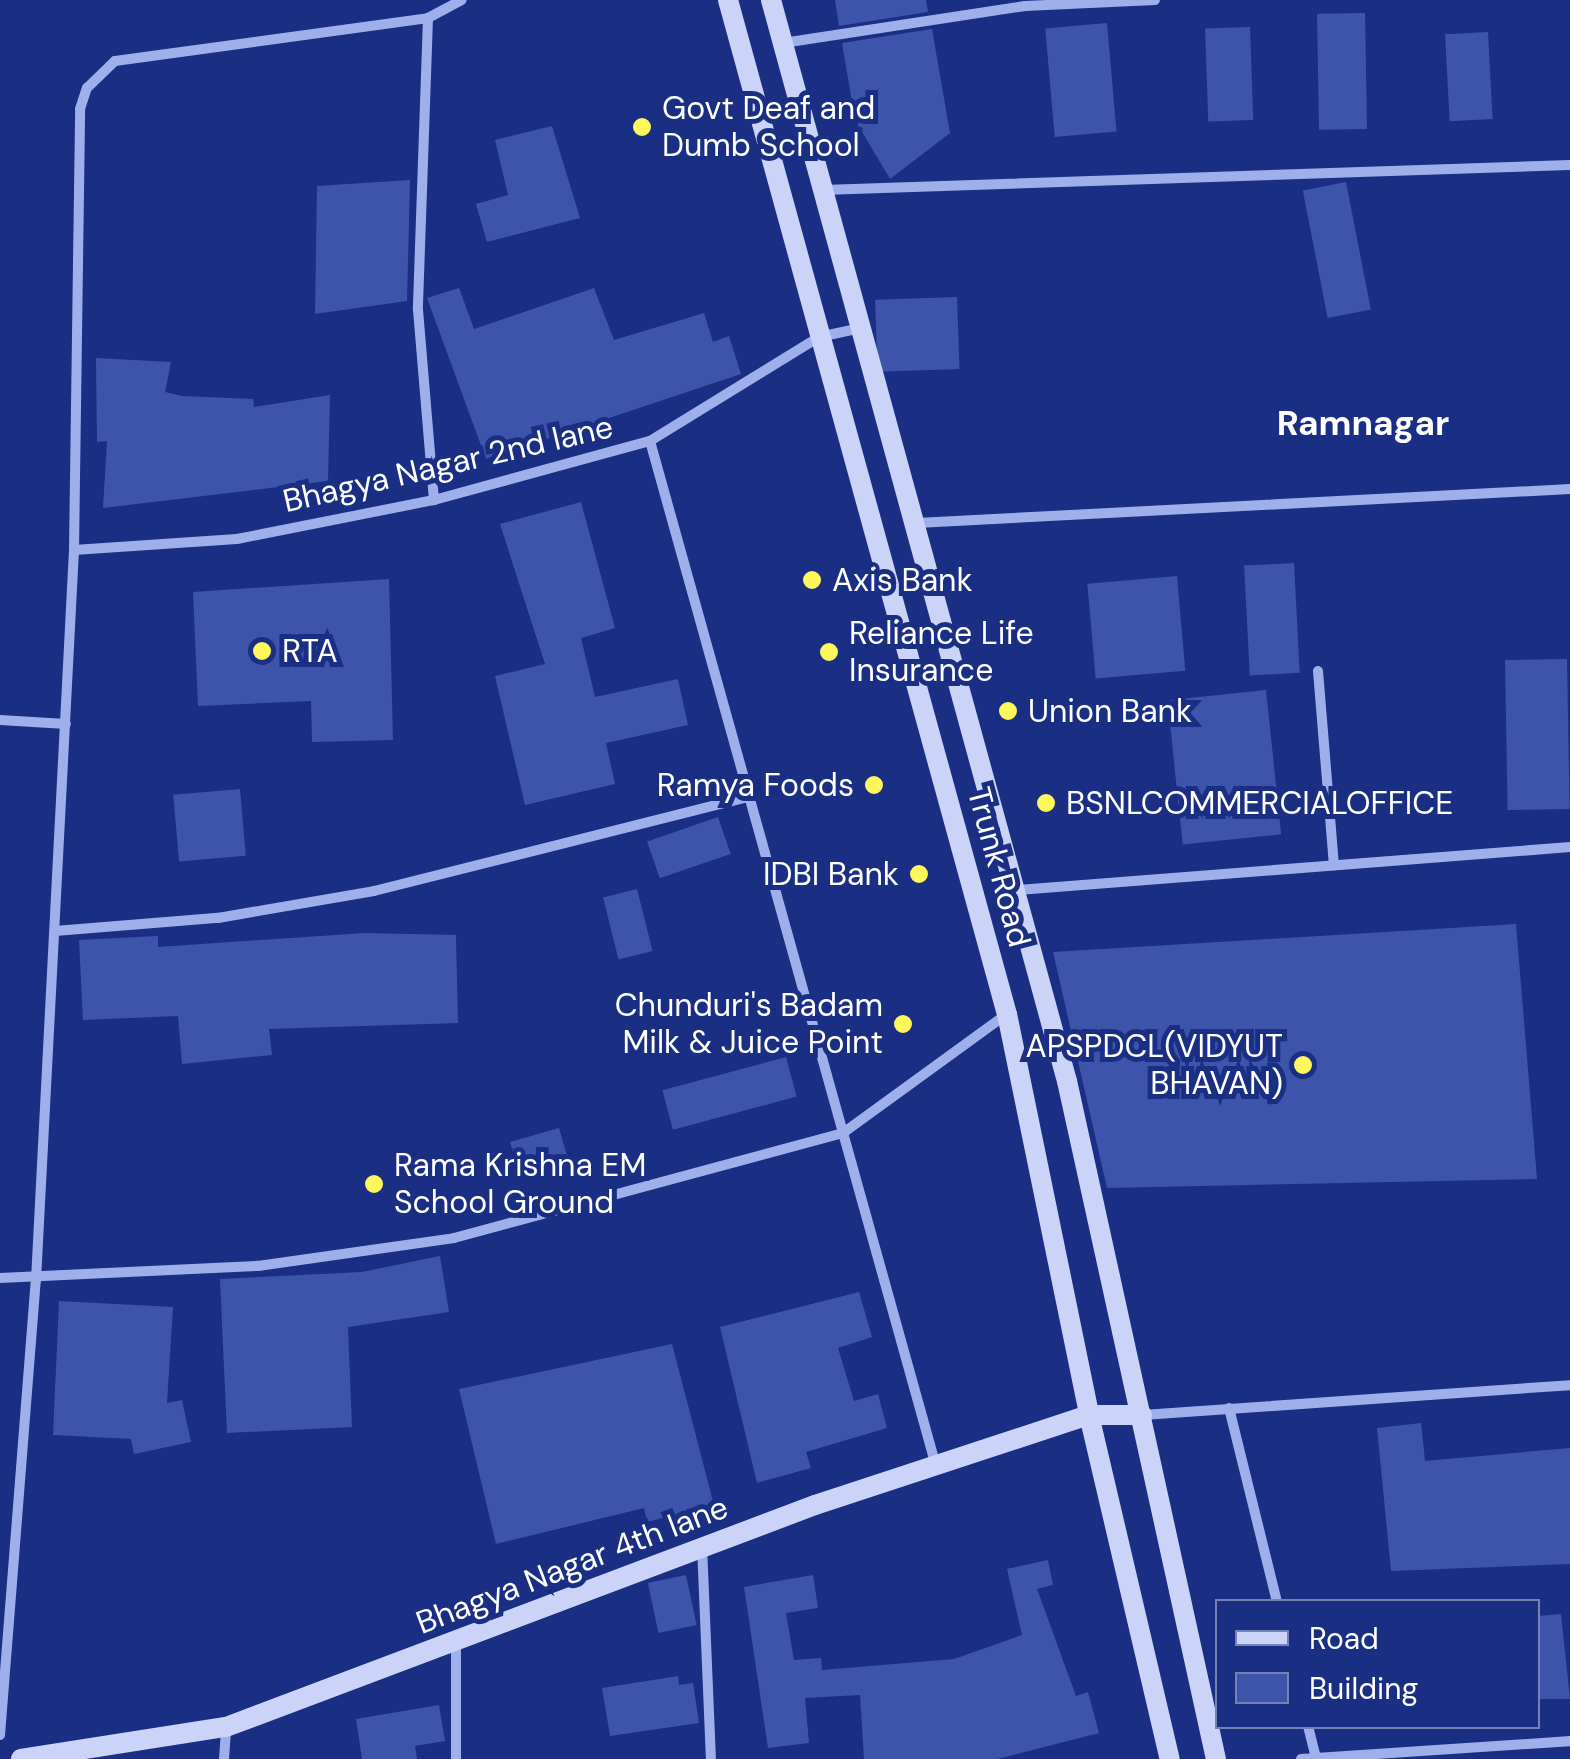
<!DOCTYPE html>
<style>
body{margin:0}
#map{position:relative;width:1570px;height:1759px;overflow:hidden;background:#1a2e83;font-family:"DM Sans",sans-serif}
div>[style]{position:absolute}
.building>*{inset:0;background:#3e54ab;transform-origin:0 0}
.minor>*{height:10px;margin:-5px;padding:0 5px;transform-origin:5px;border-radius:5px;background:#9fafeb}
.secondary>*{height:20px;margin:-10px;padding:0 10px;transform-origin:10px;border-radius:10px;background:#cbd3f8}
.dots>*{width:28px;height:28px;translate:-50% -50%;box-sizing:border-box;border:5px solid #1a2e83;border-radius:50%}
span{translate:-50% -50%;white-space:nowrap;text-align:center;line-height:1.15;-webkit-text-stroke:10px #1a2e83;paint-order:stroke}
.poi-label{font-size:32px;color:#fff}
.left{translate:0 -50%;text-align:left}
.right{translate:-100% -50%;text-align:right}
.street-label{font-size:32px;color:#fff}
.neighbourhood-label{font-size:35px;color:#fff;font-weight:700}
.legend{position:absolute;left:1215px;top:1599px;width:325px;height:130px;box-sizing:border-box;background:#1a2e83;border:2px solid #7682b5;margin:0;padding:12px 18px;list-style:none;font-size:30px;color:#fff}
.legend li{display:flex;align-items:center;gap:20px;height:50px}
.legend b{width:50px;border:2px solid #7682b5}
</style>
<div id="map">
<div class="building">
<div style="clip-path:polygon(835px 0,926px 0,928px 12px,839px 26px)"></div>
<div style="left:1365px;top:13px;width:116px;height:48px;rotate:89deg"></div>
<div style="left:1107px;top:23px;width:109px;height:62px;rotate:85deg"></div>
<div style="left:1250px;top:27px;width:93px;height:45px;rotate:88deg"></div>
<div style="clip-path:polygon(932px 29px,950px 133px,890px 179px,855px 120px,842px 43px)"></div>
<div style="left:1488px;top:32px;width:87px;height:43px;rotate:87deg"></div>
<div style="clip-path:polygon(552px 126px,580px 218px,487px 242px,476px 204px,508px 195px,495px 140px)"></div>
<div style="clip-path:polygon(410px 180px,407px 301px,315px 314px,317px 186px)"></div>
<div style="left:1346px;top:182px;width:130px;height:44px;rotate:79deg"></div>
<div style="clip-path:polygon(459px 288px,474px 329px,594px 288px,614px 340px,704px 313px,713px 342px,729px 336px,741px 374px,486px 459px,427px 298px)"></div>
<div style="left:957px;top:297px;width:72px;height:82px;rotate:88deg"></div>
<div style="clip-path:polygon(96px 358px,171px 362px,165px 392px,182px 396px,253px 399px,254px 407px,330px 395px,328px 481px,103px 508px,107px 441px,97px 442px)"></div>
<div style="clip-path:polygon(581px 502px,615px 628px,581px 638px,595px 697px,678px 679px,688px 725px,606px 743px,615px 784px,525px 805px,495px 676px,545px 664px,500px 524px)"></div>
<div style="left:1294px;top:563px;width:110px;height:50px;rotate:87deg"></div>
<div style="left:1177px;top:576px;width:95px;height:90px;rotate:85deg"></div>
<div style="clip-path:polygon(389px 579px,393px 740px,312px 742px,311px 701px,198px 706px,193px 592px)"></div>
<div style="left:1567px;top:659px;width:150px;height:62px;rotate:89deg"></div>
<div style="left:1266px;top:690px;width:145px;height:99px;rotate:84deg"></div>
<div style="left:240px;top:789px;width:67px;height:67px;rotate:85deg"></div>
<div style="left:718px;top:817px;width:39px;height:75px;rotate:71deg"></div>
<div style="left:637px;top:889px;width:64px;height:35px;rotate:76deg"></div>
<div style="clip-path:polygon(1516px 924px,1537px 1179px,1107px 1188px,1053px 952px)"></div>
<div style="clip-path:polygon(365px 933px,456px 935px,458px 1023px,269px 1029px,272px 1055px,182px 1064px,178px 1016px,83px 1020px,79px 940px,158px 936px,158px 947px)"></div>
<div style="left:786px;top:1057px;width:41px;height:128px;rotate:75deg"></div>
<div style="left:559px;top:1128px;width:37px;height:51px;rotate:74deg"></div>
<div style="clip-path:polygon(440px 1256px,449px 1312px,348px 1327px,352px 1427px,227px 1433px,220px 1279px,362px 1272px)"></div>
<div style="clip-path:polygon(859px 1292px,872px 1337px,838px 1348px,854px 1401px,878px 1394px,887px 1428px,806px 1452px,811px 1468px,757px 1483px,720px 1327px)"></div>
<div style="clip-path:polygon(59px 1301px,173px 1307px,167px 1403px,182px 1400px,191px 1442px,134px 1454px,131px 1439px,53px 1435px)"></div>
<div style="clip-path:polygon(672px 1344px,714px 1505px,647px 1522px,644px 1508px,496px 1544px,459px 1389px)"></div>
<div style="clip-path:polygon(1421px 1423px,1425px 1461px,1570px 1448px,1570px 1564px,1391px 1571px,1377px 1428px)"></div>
<div style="clip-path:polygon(1048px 1560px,1053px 1585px,1037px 1589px,1076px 1696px,1088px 1692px,1099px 1733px,997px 1759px,864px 1759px,860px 1695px,805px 1698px,809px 1743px,768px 1748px,744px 1587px,813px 1575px,818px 1608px,786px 1613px,794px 1660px,821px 1658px,822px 1670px,954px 1659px,1022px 1635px,1007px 1569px)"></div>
<div style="left:686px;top:1575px;width:51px;height:39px;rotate:78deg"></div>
<div style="clip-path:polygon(1561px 1614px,1570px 1699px,1538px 1699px,1538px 1616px)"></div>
<div style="clip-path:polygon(678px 1676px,679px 1685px,693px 1683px,699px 1723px,610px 1736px,602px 1688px)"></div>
<div style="clip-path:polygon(439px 1705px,445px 1741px,415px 1746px,417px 1759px,362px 1759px,356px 1719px)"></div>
</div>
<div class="minor">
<div style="left:428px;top:18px;width:292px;rotate:92deg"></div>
<div style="left:418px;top:310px;width:191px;rotate:85.2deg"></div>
<div style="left:783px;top:43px;width:245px;rotate:-8.7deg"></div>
<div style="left:1025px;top:6px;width:130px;rotate:-2.6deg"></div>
<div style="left:823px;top:190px;width:747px;rotate:-1.92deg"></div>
<div style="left:650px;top:441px;width:1064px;rotate:74.41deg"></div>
<div style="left:917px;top:523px;width:654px;rotate:-2.98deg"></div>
<div style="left:74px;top:550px;width:163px;rotate:-3.9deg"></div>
<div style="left:237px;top:539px;width:201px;rotate:-11.2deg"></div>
<div style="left:434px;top:500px;width:224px;rotate:-15.3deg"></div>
<div style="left:650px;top:441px;width:198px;rotate:-31.6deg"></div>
<div style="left:819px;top:337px;width:43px;rotate:-12.1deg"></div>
<div style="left:1318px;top:671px;width:195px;rotate:85.3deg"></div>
<div style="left:0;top:720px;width:66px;rotate:3.5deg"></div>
<div style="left:1018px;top:890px;width:554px;rotate:-4.45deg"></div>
<div style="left:55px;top:931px;width:164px;rotate:-4.6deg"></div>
<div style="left:218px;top:918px;width:158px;rotate:-9.8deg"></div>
<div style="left:374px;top:891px;width:387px;rotate:-14.1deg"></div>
<div style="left:0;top:1278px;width:258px;rotate:-2.7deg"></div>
<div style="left:258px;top:1266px;width:198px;rotate:-8.1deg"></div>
<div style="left:454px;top:1238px;width:403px;rotate:-15.1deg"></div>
<div style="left:843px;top:1133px;width:203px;rotate:-36deg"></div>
<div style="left:1229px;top:1408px;width:200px;rotate:76.1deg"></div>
<div style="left:1143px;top:1415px;width:428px;rotate:-4deg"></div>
<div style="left:702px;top:1546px;width:213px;rotate:87.6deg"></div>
<div style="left:456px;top:1643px;width:116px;rotate:90deg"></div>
<div style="left:1308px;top:1726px;width:34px;rotate:76deg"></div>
<div style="left:0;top:1735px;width:456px;rotate:-85.5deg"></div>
<div style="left:36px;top:1280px;width:731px;rotate:-87.02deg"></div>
<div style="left:74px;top:550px;width:441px;rotate:-89.2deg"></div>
<div style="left:80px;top:109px;width:22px;rotate:-72deg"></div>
<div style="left:87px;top:88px;width:39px;rotate:-44deg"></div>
<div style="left:115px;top:61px;width:316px;rotate:-7.8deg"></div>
<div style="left:428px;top:18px;width:38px;rotate:-28deg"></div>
<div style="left:224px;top:1759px;width:32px;rotate:-86deg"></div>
<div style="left:1301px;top:1759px;width:270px;rotate:-3.8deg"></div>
</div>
<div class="secondary">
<div style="left:728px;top:0;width:1052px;rotate:74.62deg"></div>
<div style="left:1007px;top:1014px;width:409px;rotate:78.4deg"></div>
<div style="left:1089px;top:1415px;width:353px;rotate:76.8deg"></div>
<div style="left:771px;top:0;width:1121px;rotate:74.69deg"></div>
<div style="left:1067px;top:1081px;width:694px;rotate:77.61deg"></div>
<div style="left:21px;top:1759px;width:207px;rotate:-8.9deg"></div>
<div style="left:226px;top:1727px;width:629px;rotate:-20.65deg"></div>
<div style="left:815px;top:1505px;width:288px;rotate:-18.2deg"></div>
<div style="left:1089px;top:1415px;width:53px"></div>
</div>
<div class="dots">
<div style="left:642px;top:127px;background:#fef75b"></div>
<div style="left:812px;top:580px;background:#fef75b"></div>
<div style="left:262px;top:651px;background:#fef75b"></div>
<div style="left:829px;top:652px;background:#fef75b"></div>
<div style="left:1008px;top:711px;background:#fef75b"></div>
<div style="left:874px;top:785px;background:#fef75b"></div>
<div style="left:1046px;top:803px;background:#fef75b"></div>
<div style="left:919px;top:874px;background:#fef75b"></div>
<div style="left:903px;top:1024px;background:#fef75b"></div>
<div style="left:1303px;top:1065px;background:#fef75b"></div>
<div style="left:374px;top:1184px;background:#fef75b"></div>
</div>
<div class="poi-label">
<span class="left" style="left:662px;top:127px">Govt Deaf and<br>Dumb School</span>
<span class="left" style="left:832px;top:580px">Axis Bank</span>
<span class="left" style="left:849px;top:652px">Reliance Life<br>Insurance</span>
<span class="left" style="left:282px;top:651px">RTA</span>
<span class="left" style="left:1028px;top:711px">Union Bank</span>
<span class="right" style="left:854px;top:785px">Ramya Foods</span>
<span class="left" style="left:1066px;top:803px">BSNLCOMMERCIALOFFICE</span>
<span class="right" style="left:899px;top:874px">IDBI Bank</span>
<span class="right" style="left:883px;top:1024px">Chunduri's Badam<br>Milk &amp; Juice Point</span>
<span class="right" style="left:1283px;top:1065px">APSPDCL(VIDYUT<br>BHAVAN)</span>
<span class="left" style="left:394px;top:1184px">Rama Krishna EM<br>School Ground</span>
</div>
<div class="street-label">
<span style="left:448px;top:464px;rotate:-13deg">Bhagya Nagar 2nd lane</span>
<span style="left:999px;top:867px;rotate:75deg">Trunk Road</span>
<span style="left:572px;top:1565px;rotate:-21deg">Bhagya Nagar 4th lane</span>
</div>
<div class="neighbourhood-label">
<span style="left:1363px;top:423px">Ramnagar</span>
</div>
<ul class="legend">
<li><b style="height:12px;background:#cbd3f8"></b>Road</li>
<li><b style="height:28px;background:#3e54ab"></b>Building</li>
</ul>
</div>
